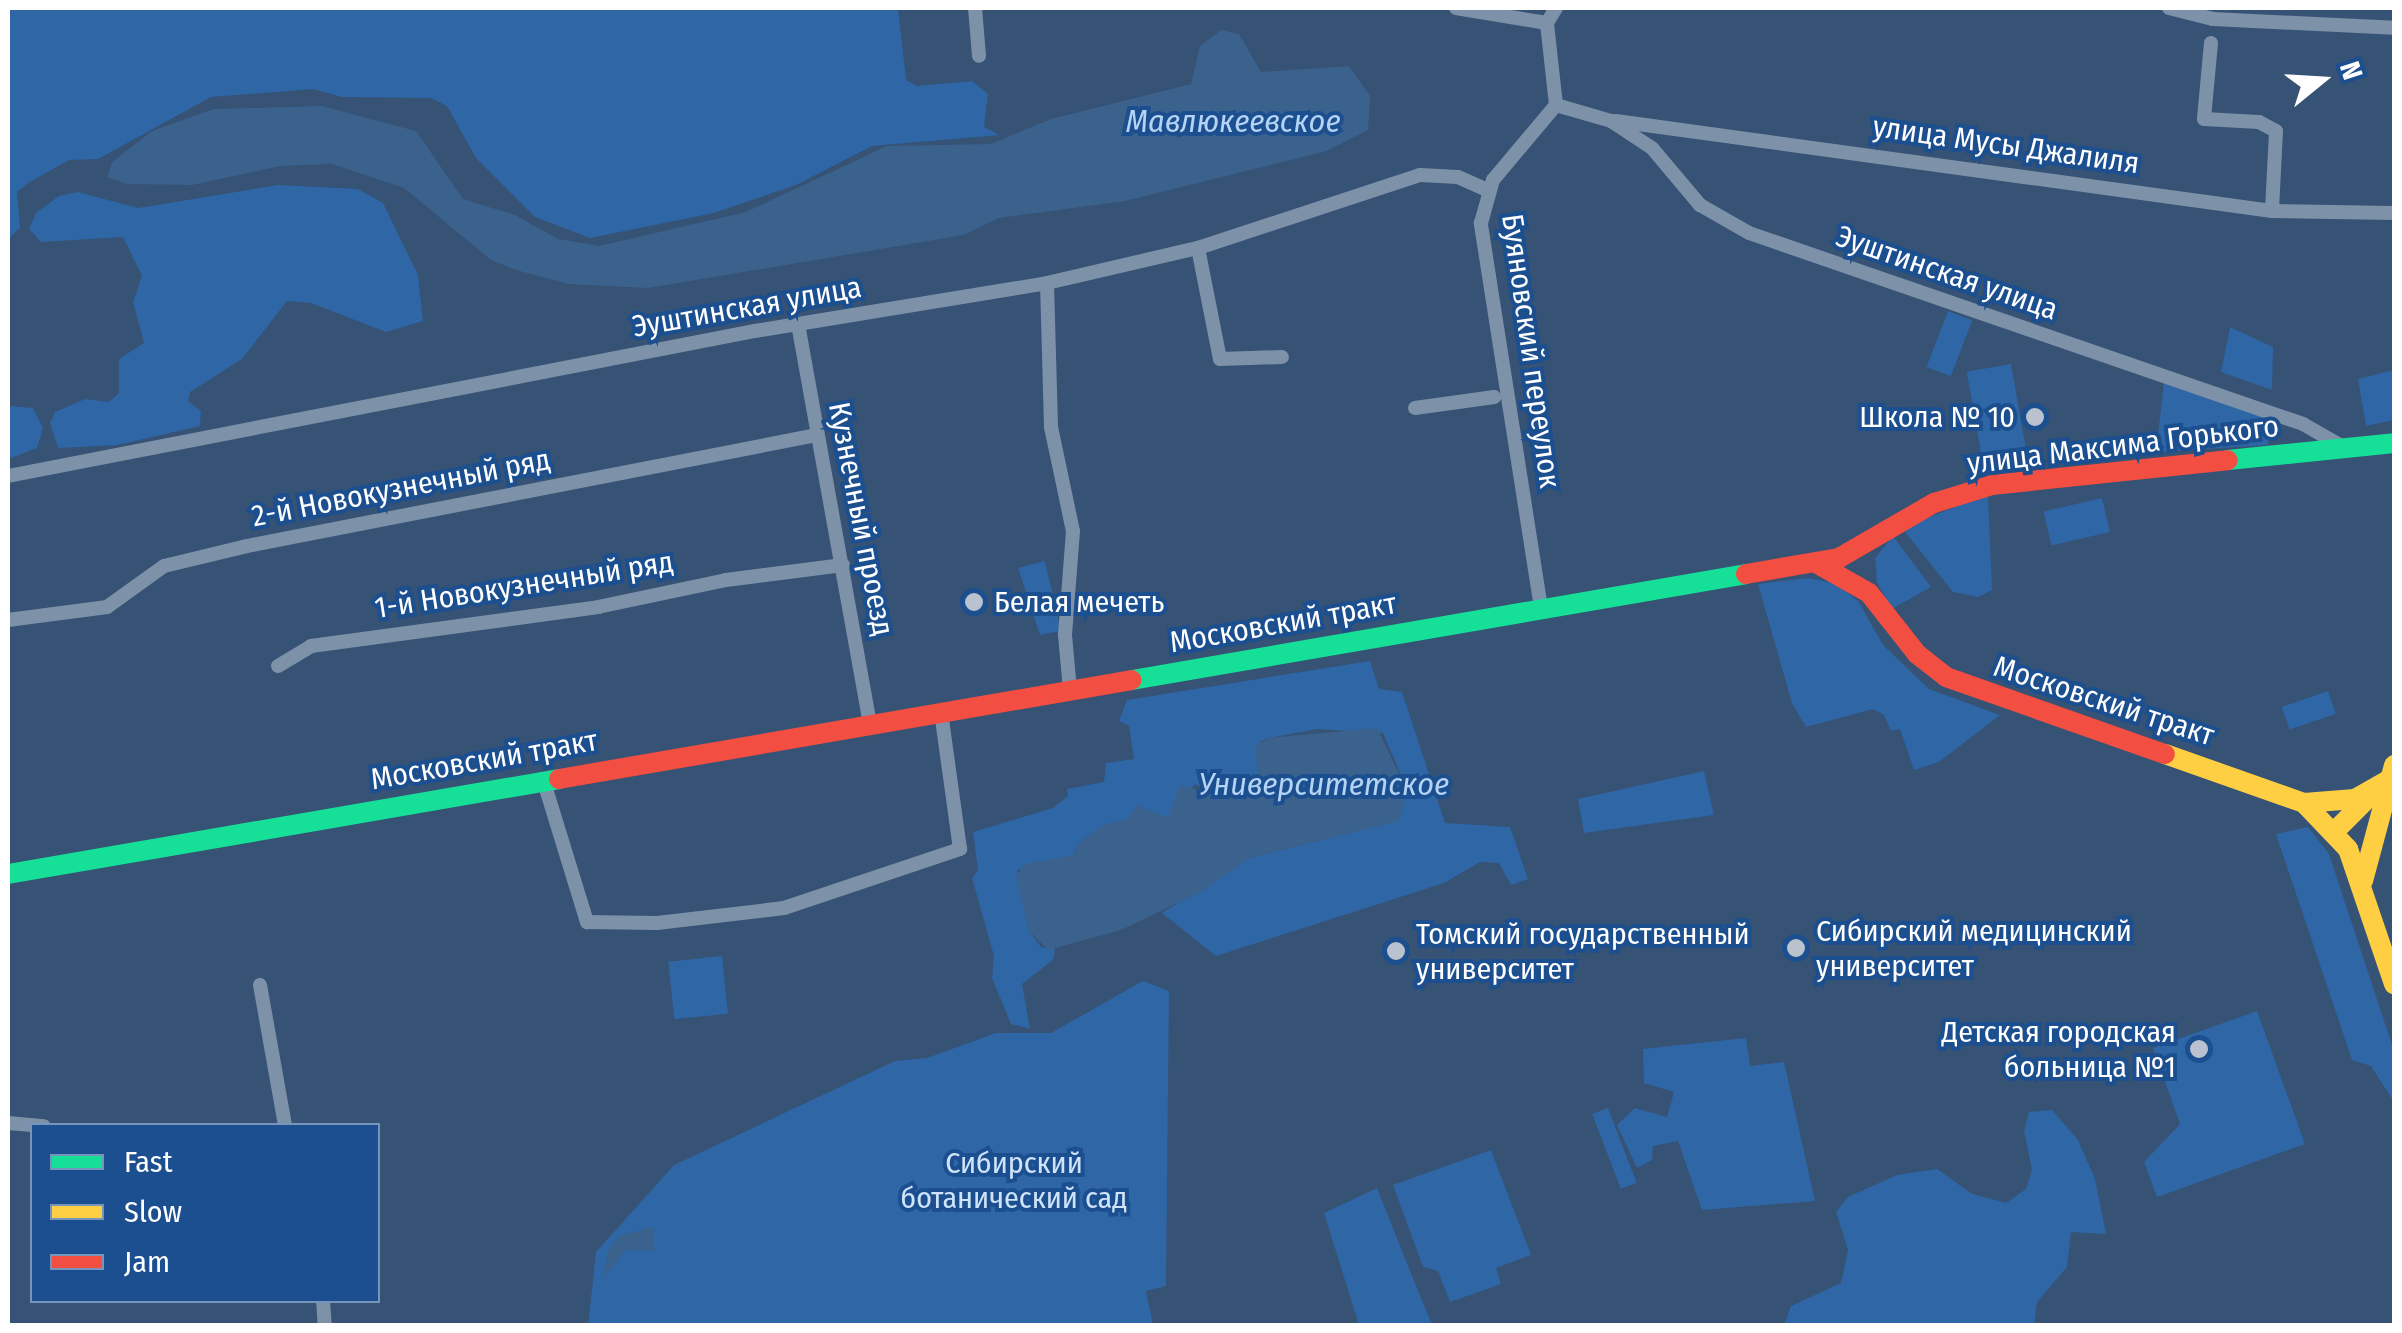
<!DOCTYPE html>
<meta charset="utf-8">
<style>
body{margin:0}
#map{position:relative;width:2402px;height:1333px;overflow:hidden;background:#365274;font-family:"Fira Sans Condensed",sans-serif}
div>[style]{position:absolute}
.green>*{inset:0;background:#2f66a5;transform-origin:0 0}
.water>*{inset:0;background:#3b618d}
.street>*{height:14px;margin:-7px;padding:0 7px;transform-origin:7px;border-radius:7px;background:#7d92a8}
.fast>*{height:20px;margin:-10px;padding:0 10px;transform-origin:10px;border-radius:10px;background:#16e098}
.slow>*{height:20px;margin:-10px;padding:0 10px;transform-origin:10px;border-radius:10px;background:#ffcf43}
.jam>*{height:20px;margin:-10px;padding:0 10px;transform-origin:10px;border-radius:10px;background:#f24e42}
.dots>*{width:28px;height:28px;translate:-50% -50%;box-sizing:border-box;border:5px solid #1b4f8f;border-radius:50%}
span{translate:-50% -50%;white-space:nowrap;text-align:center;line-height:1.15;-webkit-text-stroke:8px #1b4f8f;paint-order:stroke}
.street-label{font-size:30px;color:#fff}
.poi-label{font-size:30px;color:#fff}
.right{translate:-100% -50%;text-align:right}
.left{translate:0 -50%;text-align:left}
.park-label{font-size:30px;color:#cfe3fa}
.water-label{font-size:32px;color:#b5d3f5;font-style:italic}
.frame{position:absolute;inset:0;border:10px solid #fff;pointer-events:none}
.legend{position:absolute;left:30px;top:1123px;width:350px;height:180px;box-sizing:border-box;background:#1b4f8f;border:2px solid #7695bc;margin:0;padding:12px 18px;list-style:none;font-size:30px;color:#fff}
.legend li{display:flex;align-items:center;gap:20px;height:50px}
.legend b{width:50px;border:2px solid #7695bc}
.north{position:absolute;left:2272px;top:30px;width:100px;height:100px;-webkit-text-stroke:8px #1b4f8f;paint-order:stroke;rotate:72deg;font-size:28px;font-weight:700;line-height:40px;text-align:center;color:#fff}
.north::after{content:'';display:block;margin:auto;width:35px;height:45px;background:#fff;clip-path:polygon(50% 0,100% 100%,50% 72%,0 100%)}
</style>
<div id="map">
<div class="green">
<div style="clip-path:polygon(8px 8px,898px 8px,906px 80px,917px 86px,972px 81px,988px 94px,984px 127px,1000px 135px,872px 146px,796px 185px,714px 213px,590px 238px,535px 217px,476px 158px,447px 106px,431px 98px,342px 97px,313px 89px,211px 97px,98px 159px,69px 160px,28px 183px,17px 192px,20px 228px,8px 239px)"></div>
<div style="clip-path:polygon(279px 185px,358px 189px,383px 203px,418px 275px,423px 321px,386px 332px,311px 303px,287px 301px,242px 359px,190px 392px,188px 401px,201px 411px,200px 426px,117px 445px,58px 448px,50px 423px,55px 412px,85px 399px,109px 402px,119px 393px,119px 359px,144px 343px,133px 302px,142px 276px,123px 237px,41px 242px,29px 229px,36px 213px,59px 196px,78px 192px,138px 208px)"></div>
<div style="left:1948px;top:311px;width:26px;height:60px;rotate:21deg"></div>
<div style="clip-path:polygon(2230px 327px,2273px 347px,2272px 390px,2221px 372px)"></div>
<div style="left:2011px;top:364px;width:87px;height:45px;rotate:80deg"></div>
<div style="clip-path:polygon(2394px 370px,2394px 420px,2366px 426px,2358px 379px)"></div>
<div style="clip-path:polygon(2164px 382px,2270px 419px,2268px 445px,2156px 452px)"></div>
<div style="clip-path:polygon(8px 406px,33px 408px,43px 428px,37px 448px,8px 459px)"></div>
<div style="clip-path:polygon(1988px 494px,1992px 590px,1978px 597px,1953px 592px,1902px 528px)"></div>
<div style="left:2102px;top:498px;width:35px;height:60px;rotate:77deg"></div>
<div style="clip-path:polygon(1893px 536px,1931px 587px,1892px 609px,1877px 583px,1875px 558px)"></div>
<div style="clip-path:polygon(1045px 561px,1061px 631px,1040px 635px,1018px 568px)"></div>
<div style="clip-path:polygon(1807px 578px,1835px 583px,1858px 601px,1883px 645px,1929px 689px,2000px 715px,1939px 762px,1914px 770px,1900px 729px,1891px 731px,1884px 715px,1873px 709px,1806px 727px,1792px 703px,1758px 584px)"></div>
<div style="clip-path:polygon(1370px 661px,1379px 689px,1402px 692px,1445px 823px,1510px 827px,1528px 879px,1511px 885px,1499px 863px,1480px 862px,1444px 883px,1216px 956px,1162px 913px,1249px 858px,1353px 832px,1408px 791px,1383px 733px,1317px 729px,1268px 738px,1260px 742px,1260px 792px,1216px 796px,1195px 784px,1168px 818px,1137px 806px,1127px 820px,1103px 825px,1078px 844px,1074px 855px,1017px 870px,1029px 931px,1041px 947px,1055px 949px,1053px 960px,1022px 984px,1030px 1029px,1011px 1024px,992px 978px,994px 956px,972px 878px,978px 871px,973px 832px,1053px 808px,1068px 796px,1067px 789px,1104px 782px,1106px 763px,1134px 759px,1129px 726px,1119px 721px,1127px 700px)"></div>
<div style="left:2328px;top:691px;width:24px;height:49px;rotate:71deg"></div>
<div style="clip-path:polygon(1704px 771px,1714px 815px,1584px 833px,1578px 799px)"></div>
<div style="clip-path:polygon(2308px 827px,2329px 854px,2394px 1051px,2394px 1102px,2371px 1066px,2352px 1060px,2276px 834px)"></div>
<div style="left:722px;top:956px;width:58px;height:54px;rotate:84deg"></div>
<div style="clip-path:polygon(1143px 981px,1169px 991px,1166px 1286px,1146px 1291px,1153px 1325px,588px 1326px,596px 1252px,674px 1165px,895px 1061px,927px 1058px,996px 1033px,1051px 1033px)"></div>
<div style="clip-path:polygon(2257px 1011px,2305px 1144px,2157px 1197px,2144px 1162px,2180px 1124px,2153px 1048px)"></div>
<div style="clip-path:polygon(1746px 1038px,1750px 1066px,1784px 1062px,1815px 1201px,1702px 1210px,1678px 1141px,1653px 1146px,1652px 1160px,1637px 1168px,1617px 1125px,1635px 1108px,1667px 1117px,1674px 1092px,1644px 1083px,1643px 1049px)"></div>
<div style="left:1608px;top:1108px;width:80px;height:17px;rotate:69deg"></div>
<div style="clip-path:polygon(2052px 1110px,2078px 1140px,2095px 1179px,2106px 1234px,2071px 1232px,2067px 1267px,2037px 1302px,2034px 1325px,1784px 1325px,1791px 1306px,1841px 1283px,1848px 1250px,1836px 1212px,1848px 1197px,1897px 1175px,1937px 1169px,1972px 1194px,2006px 1203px,2026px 1189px,2032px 1170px,2024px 1131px,2029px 1112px)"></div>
<div style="clip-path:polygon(1491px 1150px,1531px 1255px,1496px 1268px,1501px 1284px,1450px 1302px,1438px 1271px,1423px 1267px,1393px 1185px)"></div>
<div style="clip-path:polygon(1377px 1188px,1410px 1271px,1432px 1325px,1359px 1325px,1324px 1213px)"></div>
</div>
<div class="water">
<div style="clip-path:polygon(1221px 30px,1239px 34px,1261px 72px,1349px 66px,1370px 96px,1368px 130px,1327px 151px,1125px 201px,999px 218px,964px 235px,648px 288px,568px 284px,516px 270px,491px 260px,404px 188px,332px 164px,281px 166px,192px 185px,126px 184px,107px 177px,112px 162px,152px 131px,214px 109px,322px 106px,416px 131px,463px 199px,515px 215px,558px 239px,599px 246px,746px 212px,887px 146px,991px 144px,1051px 119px,1191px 84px,1200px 46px)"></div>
<div style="clip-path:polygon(1377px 728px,1408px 792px,1398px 821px,1249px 858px,1201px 892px,1121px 930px,1048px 950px,1029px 931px,1016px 876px,1025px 864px,1074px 855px,1078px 844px,1103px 825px,1127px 820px,1137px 806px,1168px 818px,1180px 785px,1222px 796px,1260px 792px,1255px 747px,1268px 738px)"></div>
<div style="clip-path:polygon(653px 1227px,654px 1251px,625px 1250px,604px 1278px,608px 1250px,621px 1235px)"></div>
</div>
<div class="street">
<div style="left:975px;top:8px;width:48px;rotate:85.2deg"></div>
<div style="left:1456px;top:8px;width:92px;rotate:9.4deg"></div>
<div style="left:2169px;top:8px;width:45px;rotate:14deg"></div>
<div style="left:2213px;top:19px;width:181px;rotate:2.8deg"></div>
<div style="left:2211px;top:43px;width:76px;rotate:95.3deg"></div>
<div style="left:2204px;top:119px;width:55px;rotate:3.1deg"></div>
<div style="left:2259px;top:122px;width:19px;rotate:28deg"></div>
<div style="left:2276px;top:131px;width:80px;rotate:92.9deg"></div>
<div style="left:1556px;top:105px;width:57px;rotate:16.2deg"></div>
<div style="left:1611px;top:121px;width:49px;rotate:33.4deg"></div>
<div style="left:1652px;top:148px;width:75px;rotate:49.9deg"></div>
<div style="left:1700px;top:205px;width:56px;rotate:29.7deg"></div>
<div style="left:1749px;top:233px;width:586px;rotate:19.02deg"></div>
<div style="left:2303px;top:424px;width:46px;rotate:29.9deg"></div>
<div style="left:1616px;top:121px;width:662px;rotate:7.81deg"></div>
<div style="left:2272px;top:211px;width:122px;rotate:0.9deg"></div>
<div style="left:1198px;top:248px;width:113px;rotate:78.8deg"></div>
<div style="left:1220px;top:359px;width:62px;rotate:-1.8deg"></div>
<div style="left:1047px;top:283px;width:144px;rotate:88.4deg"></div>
<div style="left:1051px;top:427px;width:106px;rotate:78.1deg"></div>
<div style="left:1073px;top:531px;width:104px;rotate:94.4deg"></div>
<div style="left:1065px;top:635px;width:55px;rotate:84.8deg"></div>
<div style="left:798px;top:324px;width:405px;rotate:79.8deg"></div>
<div style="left:1415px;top:408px;width:80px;rotate:-7.9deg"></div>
<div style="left:8px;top:476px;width:761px;rotate:-10.99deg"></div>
<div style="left:755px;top:331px;width:296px;rotate:-9.3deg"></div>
<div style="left:1047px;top:283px;width:155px;rotate:-13.1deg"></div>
<div style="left:1198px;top:248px;width:234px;rotate:-18.2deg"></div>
<div style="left:1420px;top:175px;width:38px;rotate:3deg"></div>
<div style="left:1458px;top:177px;width:32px;rotate:24deg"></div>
<div style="left:1541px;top:608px;width:390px;rotate:-98.9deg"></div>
<div style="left:1481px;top:223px;width:45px;rotate:-74.4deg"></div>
<div style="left:1493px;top:180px;width:98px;rotate:-50deg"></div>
<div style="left:1556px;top:105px;width:82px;rotate:-96.3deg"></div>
<div style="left:1547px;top:23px;width:17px;rotate:-59deg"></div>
<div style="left:8px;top:620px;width:100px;rotate:-7.5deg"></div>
<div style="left:107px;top:607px;width:70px;rotate:-35.7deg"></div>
<div style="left:164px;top:566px;width:85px;rotate:-13.5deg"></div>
<div style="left:247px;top:546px;width:581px;rotate:-11.02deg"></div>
<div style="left:278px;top:666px;width:39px;rotate:-31deg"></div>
<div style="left:311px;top:646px;width:290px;rotate:-7.7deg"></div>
<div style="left:598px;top:607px;width:131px;rotate:-11.9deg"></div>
<div style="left:726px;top:580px;width:118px;rotate:-7.3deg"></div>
<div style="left:543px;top:779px;width:150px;rotate:72.9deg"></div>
<div style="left:587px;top:922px;width:70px;rotate:0.8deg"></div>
<div style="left:657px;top:923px;width:128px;rotate:-6.7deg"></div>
<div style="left:784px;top:908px;width:186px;rotate:-18.5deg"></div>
<div style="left:960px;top:849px;width:138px;rotate:-97.9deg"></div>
<div style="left:260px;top:985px;width:143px;rotate:79.9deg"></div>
<div style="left:8px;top:1123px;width:36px;rotate:5deg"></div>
<div style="left:323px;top:1300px;width:26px;rotate:86deg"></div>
</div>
<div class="fast">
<div style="left:2228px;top:460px;width:167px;rotate:-5.8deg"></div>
<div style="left:1132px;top:680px;width:623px;rotate:-9.79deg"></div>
<div style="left:8px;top:874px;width:559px;rotate:-9.78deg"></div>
</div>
<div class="slow">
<div style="left:2165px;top:754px;width:147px;rotate:19.4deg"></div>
<div style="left:2304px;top:803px;width:64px;rotate:46.3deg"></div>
<div style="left:2348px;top:849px;width:143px;rotate:71.2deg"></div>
<div style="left:2304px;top:803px;width:51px;rotate:-4.5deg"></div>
<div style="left:2355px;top:799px;width:40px;rotate:-29.7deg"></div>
<div style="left:2334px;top:832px;width:52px;rotate:-45deg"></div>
<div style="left:2363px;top:881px;width:120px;rotate:-75deg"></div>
</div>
<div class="jam">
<div style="left:1816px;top:563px;width:61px;rotate:29.5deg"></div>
<div style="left:1869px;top:593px;width:78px;rotate:51.8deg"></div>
<div style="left:1917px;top:654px;width:37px;rotate:38deg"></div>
<div style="left:1946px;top:677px;width:232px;rotate:19.4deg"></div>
<div style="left:1746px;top:574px;width:94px;rotate:-9.8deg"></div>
<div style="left:1839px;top:558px;width:110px;rotate:-30.1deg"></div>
<div style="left:1934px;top:503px;width:61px;rotate:-17.2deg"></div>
<div style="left:1992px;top:485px;width:237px;rotate:-6deg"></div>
<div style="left:559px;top:779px;width:581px;rotate:-9.8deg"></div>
</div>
<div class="dots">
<div style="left:2035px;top:417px;background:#b9c2ce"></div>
<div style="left:974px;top:602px;background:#b9c2ce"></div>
<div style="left:1796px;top:948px;background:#b9c2ce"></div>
<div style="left:1396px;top:951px;background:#b9c2ce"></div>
<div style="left:2199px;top:1049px;background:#b9c2ce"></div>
</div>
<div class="street-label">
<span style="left:2006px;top:145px;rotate:8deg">улица Мусы Джалиля</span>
<span style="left:1947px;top:273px;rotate:19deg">Эуштинская улица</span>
<span style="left:747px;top:307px;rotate:-10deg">Эуштинская улица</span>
<span style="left:1531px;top:351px;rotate:82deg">Буяновский переулок</span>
<span style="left:2123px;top:445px;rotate:-7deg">улица Максима Горького</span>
<span style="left:401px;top:488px;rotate:-11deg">2-й Новокузнечный ряд</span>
<span style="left:861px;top:519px;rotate:79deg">Кузнечный проезд</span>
<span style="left:524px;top:585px;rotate:-9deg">1-й Новокузнечный ряд</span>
<span style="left:1283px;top:623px;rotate:-10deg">Московский тракт</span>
<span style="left:2104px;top:701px;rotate:18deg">Московский тракт</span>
<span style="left:484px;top:760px;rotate:-10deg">Московский тракт</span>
</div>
<div class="poi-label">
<span class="right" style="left:2015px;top:417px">Школа № 10</span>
<span class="left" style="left:994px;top:602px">Белая мечеть</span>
<span class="left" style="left:1816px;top:948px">Сибирский медицинский<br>университет</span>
<span class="left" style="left:1416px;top:951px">Томский государственный<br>университет</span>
<span class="right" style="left:2176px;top:1049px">Детская городская<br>больница №1</span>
</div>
<div class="park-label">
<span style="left:1014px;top:1180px">Сибирский<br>ботанический сад</span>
</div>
<div class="water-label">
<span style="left:1233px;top:121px">Мавлюкеевское</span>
<span style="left:1324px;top:784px">Университетское</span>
</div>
<div class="frame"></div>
<ul class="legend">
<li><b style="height:12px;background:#16e098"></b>Fast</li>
<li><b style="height:12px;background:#ffcf43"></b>Slow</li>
<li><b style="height:12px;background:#f24e42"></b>Jam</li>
</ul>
<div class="north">N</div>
</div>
